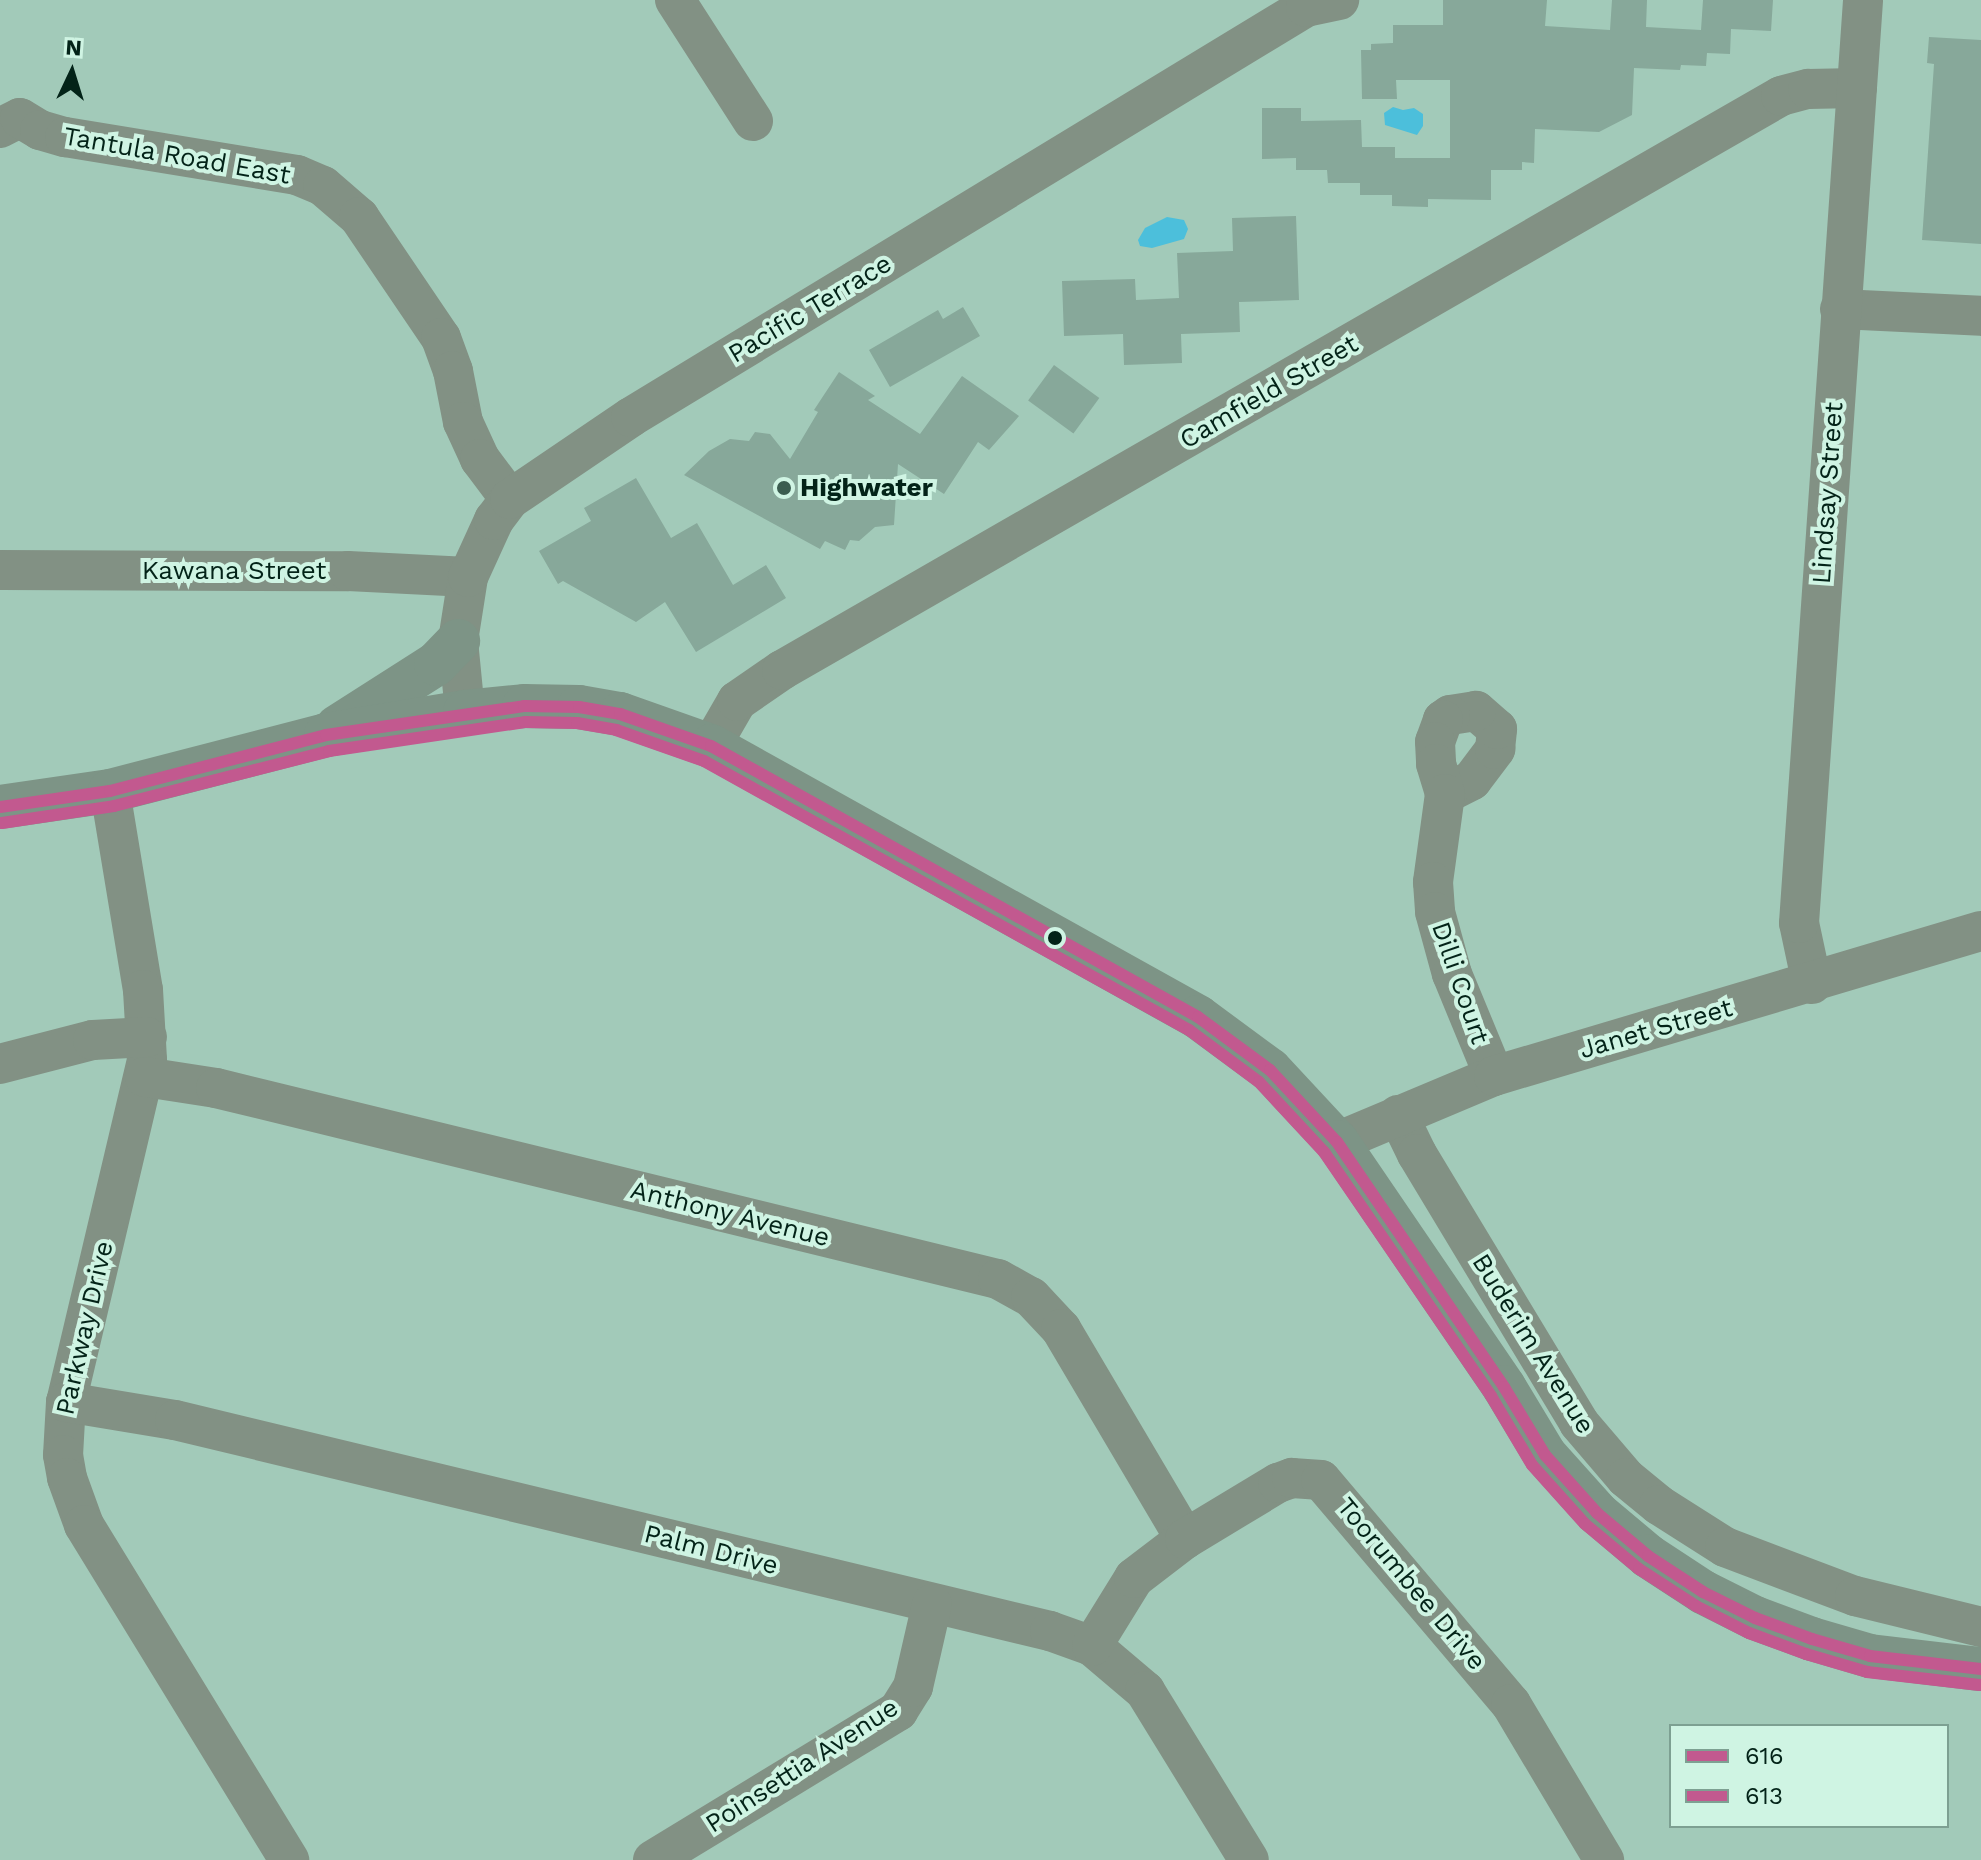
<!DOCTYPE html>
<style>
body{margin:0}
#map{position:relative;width:1981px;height:1860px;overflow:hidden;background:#a2cab9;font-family:"Work Sans",sans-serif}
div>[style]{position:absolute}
.water>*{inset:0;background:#4cbfdb}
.building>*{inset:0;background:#87a89a;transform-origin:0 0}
.minor>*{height:40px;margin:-20px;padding:0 20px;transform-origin:20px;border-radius:20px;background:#829184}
.major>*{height:44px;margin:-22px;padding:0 22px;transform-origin:22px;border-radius:22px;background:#7d9486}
.bus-1>*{height:12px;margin:-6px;padding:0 6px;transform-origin:6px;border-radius:6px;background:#c2598f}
.bus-2>*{height:12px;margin:-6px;padding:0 6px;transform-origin:6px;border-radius:6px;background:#c2598f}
.dots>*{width:22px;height:22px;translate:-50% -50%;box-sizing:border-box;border:4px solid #cff4e3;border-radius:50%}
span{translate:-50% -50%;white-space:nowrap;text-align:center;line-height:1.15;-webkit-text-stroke:8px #cff4e3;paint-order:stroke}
.street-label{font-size:26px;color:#032318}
.poi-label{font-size:26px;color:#032318;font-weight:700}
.left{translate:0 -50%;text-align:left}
.legend{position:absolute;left:1669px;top:1724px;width:280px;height:104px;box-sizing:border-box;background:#cff4e3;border:2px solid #7da092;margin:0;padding:10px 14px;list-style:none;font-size:24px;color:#032318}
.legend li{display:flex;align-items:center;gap:16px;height:40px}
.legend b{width:40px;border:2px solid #7da092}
.north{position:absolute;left:32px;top:32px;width:80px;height:80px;-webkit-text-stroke:6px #cff4e3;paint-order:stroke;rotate:4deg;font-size:22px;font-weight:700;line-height:32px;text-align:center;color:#032318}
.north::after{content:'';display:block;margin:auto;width:28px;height:36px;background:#032318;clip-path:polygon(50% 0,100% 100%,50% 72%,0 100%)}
</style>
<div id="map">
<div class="water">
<div style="clip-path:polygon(1393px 107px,1403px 110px,1414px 108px,1423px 114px,1423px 126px,1417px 135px,1385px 125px,1384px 113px)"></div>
<div style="clip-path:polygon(1167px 217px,1184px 220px,1188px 229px,1184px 239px,1152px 248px,1140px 246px,1138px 240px,1145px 228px)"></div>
</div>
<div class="building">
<div style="clip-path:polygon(1443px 0,1547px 0,1545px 26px,1610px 30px,1612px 0,1647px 0,1646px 27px,1701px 30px,1703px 0,1773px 0,1771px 31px,1731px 29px,1730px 54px,1707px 53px,1706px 66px,1681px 65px,1680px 70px,1634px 68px,1632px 115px,1599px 132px,1535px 129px,1534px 163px,1522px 162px,1522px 170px,1491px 170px,1491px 200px,1428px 199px,1428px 207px,1392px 206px,1392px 195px,1360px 195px,1360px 183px,1328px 183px,1327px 170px,1296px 170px,1296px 158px,1262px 159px,1262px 108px,1301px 108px,1301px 121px,1361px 120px,1362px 147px,1395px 147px,1395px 158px,1450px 158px,1450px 80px,1396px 80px,1397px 99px,1362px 99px,1361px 50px,1371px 50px,1371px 44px,1393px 43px,1393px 25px,1443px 25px)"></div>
<div style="clip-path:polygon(1929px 37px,1981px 40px,1981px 244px,1922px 240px,1934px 64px,1927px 63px)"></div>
<div style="clip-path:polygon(1296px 216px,1299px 300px,1239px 302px,1240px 332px,1181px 334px,1182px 363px,1124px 365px,1123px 334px,1064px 336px,1062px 281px,1135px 279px,1136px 300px,1179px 298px,1177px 253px,1233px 251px,1232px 218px)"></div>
<div style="clip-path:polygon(963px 307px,980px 336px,890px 387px,869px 350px,938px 310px,943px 319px)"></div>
<div style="left:1054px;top:365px;width:56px;height:44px;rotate:36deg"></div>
<div style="clip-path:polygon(839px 372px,875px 396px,868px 400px,920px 434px,962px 376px,1019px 416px,989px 450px,978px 442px,944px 494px,898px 464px,894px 525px,875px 527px,859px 541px,850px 540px,845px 550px,825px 541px,820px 549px,684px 475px,709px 451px,730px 439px,749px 441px,755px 432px,770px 434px,790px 459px,818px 412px,814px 410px)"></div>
<div style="clip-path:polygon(636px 478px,671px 538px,697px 523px,733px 585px,766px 565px,786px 598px,696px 652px,665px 602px,636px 622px,563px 581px,558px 584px,539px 551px,591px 521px,584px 508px)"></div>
</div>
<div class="minor">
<div style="left:675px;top:0;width:144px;rotate:57.2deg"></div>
<div style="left:0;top:128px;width:22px;rotate:-27deg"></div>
<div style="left:20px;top:118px;width:23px;rotate:31deg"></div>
<div style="left:40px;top:130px;width:26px;rotate:16deg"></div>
<div style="left:65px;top:137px;width:235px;rotate:9.3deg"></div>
<div style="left:297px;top:175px;width:28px;rotate:23deg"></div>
<div style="left:323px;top:186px;width:48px;rotate:40.7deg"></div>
<div style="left:359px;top:217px;width:146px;rotate:55.9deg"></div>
<div style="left:441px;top:338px;width:35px;rotate:70deg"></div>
<div style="left:453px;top:371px;width:52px;rotate:78.9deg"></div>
<div style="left:463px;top:422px;width:41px;rotate:65.3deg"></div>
<div style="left:480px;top:459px;width:50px;rotate:53.1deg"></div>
<div style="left:1840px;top:309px;width:141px;rotate:2.8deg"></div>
<div style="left:0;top:570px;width:348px;rotate:0.2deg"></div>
<div style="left:348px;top:571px;width:120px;rotate:2.9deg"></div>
<div style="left:465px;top:712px;width:71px;rotate:-95.6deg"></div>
<div style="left:458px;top:641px;width:65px;rotate:-81.1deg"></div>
<div style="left:468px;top:577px;width:63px;rotate:-65.5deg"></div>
<div style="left:494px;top:520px;width:26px;rotate:-53deg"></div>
<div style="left:510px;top:499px;width:146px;rotate:-34.1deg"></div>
<div style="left:631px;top:417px;width:790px;rotate:-31.27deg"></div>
<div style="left:1306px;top:7px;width:34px;rotate:-12deg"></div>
<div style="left:711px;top:746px;width:52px;rotate:-60deg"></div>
<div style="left:737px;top:701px;width:55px;rotate:-34.6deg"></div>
<div style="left:782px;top:670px;width:1152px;rotate:-29.88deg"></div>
<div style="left:1781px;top:96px;width:28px;rotate:-15deg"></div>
<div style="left:1808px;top:89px;width:49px;rotate:-1.2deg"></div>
<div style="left:110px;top:791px;width:202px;rotate:80.6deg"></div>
<div style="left:143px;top:990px;width:70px;rotate:86.7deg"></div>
<div style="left:147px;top:1060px;width:351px;rotate:103.3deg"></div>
<div style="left:66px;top:1402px;width:53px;rotate:93.2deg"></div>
<div style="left:63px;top:1455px;width:23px;rotate:80deg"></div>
<div style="left:67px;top:1478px;width:50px;rotate:70.1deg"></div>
<div style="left:84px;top:1525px;width:393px;rotate:58.5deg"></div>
<div style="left:1445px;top:794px;width:30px;rotate:-27deg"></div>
<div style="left:1472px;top:780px;width:39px;rotate:-53deg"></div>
<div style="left:1495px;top:749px;width:20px;rotate:-84deg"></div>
<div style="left:1497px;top:729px;width:28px;rotate:-139deg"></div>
<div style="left:1476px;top:711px;width:26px;rotate:171deg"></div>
<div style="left:1450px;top:715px;width:9px;rotate:144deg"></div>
<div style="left:1443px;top:720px;width:23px;rotate:110deg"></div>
<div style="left:1435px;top:742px;width:22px;rotate:87deg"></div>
<div style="left:1436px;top:764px;width:31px;rotate:73deg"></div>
<div style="left:1445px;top:794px;width:89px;rotate:97.8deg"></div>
<div style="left:1433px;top:882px;width:30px;rotate:86deg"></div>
<div style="left:1435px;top:912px;width:64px;rotate:74.7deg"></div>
<div style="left:1452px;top:974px;width:110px;rotate:67.6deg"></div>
<div style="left:1812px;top:984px;width:62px;rotate:-102deg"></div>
<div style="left:1799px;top:923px;width:925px;rotate:-86.03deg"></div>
<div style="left:0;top:1064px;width:96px;rotate:-14.5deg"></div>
<div style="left:93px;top:1040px;width:54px;rotate:-3.2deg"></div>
<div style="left:145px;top:1077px;width:72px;rotate:8.8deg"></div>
<div style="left:216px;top:1088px;width:805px;rotate:13.73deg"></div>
<div style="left:998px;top:1279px;width:38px;rotate:29deg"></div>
<div style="left:1031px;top:1297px;width:44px;rotate:46.8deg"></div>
<div style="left:1061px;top:1329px;width:244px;rotate:59.4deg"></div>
<div style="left:1398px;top:1115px;width:43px;rotate:64deg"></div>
<div style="left:1417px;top:1154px;width:314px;rotate:58.9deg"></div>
<div style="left:1579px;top:1423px;width:72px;rotate:49.5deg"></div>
<div style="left:1626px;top:1478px;width:43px;rotate:39.3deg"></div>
<div style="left:1659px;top:1505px;width:78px;rotate:32.5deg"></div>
<div style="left:1725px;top:1547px;width:139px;rotate:20.7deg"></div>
<div style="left:1855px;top:1596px;width:130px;rotate:13.8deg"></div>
<div style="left:1337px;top:1142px;width:170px;rotate:-22.8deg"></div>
<div style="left:1494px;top:1076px;width:508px;rotate:-16.58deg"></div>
<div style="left:66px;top:1402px;width:110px;rotate:9.4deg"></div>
<div style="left:175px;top:1420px;width:900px;rotate:13.56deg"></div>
<div style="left:1050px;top:1631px;width:45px;rotate:19.7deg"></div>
<div style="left:1092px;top:1646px;width:70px;rotate:40.3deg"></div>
<div style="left:1145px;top:1691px;width:198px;rotate:58.4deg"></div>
<div style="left:1092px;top:1646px;width:80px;rotate:-58.3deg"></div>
<div style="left:1134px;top:1578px;width:64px;rotate:-37.4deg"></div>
<div style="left:1185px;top:1539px;width:109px;rotate:-31.1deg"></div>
<div style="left:1278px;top:1483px;width:15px;rotate:-20deg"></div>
<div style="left:1292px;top:1478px;width:29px;rotate:4deg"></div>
<div style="left:1321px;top:1480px;width:294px;rotate:49.7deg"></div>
<div style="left:1511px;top:1704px;width:182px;rotate:59.2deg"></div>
<div style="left:653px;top:1860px;width:287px;rotate:-31.3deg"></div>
<div style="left:898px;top:1711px;width:28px;rotate:-58deg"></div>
<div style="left:913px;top:1687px;width:85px;rotate:-77.1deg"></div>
</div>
<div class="major">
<div style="left:337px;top:727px;width:117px;rotate:-32.5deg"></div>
<div style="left:436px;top:664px;width:32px;rotate:-46deg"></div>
<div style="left:0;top:807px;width:111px;rotate:-8.3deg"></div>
<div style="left:110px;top:791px;width:223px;rotate:-14.5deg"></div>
<div style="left:326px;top:735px;width:141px;rotate:-9.4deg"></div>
<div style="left:465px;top:712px;width:59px;rotate:-5.8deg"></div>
<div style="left:524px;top:706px;width:55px;rotate:1deg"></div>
<div style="left:579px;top:707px;width:42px;rotate:9.7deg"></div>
<div style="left:620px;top:714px;width:96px;rotate:19.4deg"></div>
<div style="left:711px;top:746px;width:557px;rotate:29.09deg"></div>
<div style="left:1198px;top:1017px;width:89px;rotate:36.4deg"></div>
<div style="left:1270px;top:1070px;width:98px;rotate:47.1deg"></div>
<div style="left:1337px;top:1142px;width:297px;rotate:55.7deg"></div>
<div style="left:1504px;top:1387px;width:79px;rotate:58.9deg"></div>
<div style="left:1545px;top:1455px;width:78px;rotate:48.1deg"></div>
<div style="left:1597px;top:1513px;width:67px;rotate:40.1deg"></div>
<div style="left:1648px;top:1556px;width:66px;rotate:33.2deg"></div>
<div style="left:1703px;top:1592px;width:58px;rotate:26.6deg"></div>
<div style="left:1755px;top:1618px;width:61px;rotate:20.2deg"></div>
<div style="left:1812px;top:1639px;width:60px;rotate:16.3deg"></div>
<div style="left:1870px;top:1656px;width:112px;rotate:6.7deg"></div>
</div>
<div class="bus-1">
<div style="left:0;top:807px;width:111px;rotate:-8.3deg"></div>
<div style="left:110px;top:791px;width:223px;rotate:-14.5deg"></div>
<div style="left:326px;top:735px;width:200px;rotate:-8.3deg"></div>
<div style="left:524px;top:706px;width:55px;rotate:1deg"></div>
<div style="left:579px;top:707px;width:42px;rotate:9.7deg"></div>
<div style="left:620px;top:714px;width:96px;rotate:19.4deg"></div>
<div style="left:711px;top:746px;width:557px;rotate:29.09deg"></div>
<div style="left:1198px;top:1017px;width:89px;rotate:36.4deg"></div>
<div style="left:1270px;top:1070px;width:98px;rotate:47.1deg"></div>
<div style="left:1337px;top:1142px;width:297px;rotate:55.7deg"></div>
<div style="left:1504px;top:1387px;width:79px;rotate:58.9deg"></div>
<div style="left:1545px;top:1455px;width:78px;rotate:48.1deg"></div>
<div style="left:1597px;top:1513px;width:67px;rotate:40.1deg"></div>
<div style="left:1648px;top:1556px;width:66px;rotate:33.2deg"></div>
<div style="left:1703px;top:1592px;width:58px;rotate:26.6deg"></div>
<div style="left:1755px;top:1618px;width:61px;rotate:20.2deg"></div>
<div style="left:1812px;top:1639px;width:60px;rotate:16.3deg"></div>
<div style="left:1870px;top:1656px;width:112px;rotate:6.7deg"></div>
</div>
<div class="bus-2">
<div style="left:2px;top:823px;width:113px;rotate:-8.6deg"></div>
<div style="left:114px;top:806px;width:222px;rotate:-14.3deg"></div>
<div style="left:329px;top:751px;width:198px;rotate:-8.4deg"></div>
<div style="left:525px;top:722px;width:52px;rotate:1.1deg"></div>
<div style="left:577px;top:723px;width:40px;rotate:10deg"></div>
<div style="left:616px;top:730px;width:93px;rotate:19.4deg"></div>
<div style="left:704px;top:761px;width:555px;rotate:29.01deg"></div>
<div style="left:1189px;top:1030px;width:87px;rotate:36.6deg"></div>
<div style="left:1259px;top:1082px;width:96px;rotate:47.1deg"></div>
<div style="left:1324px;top:1152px;width:296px;rotate:55.6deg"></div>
<div style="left:1491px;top:1396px;width:80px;rotate:59.3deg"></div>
<div style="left:1532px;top:1465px;width:79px;rotate:48.1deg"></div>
<div style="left:1585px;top:1524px;width:70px;rotate:39.8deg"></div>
<div style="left:1639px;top:1569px;width:68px;rotate:33deg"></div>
<div style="left:1696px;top:1606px;width:59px;rotate:27deg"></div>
<div style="left:1749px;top:1633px;width:61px;rotate:20.2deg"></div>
<div style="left:1806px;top:1654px;width:64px;rotate:16.4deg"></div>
<div style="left:1867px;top:1672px;width:113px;rotate:6.6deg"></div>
</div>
<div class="dots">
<div style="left:784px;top:488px;background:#3b5d50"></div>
<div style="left:1055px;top:938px;background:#032318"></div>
</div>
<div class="street-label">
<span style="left:177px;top:156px;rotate:10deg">Tantula Road East</span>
<span style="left:810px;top:309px;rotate:-31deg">Pacific Terrace</span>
<span style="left:1269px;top:392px;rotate:-30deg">Camfield Street</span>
<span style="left:1828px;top:493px;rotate:-86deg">Lindsay Street</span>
<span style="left:234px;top:571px">Kawana Street</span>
<span style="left:1460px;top:983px;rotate:71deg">Dilli Court</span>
<span style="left:1656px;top:1029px;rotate:-16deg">Janet Street</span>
<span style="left:730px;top:1214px;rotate:14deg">Anthony Avenue</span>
<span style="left:85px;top:1328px;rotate:-77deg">Parkway Drive</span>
<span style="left:1533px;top:1344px;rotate:58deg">Buderim Avenue</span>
<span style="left:711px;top:1550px;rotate:14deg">Palm Drive</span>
<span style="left:1411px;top:1584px;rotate:50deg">Toorumbee Drive</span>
<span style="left:802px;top:1766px;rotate:-33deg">Poinsettia Avenue</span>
</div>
<div class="poi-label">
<span class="left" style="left:800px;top:488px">Highwater</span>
</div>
<ul class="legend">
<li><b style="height:10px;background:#c2598f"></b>616</li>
<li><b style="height:10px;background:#c2598f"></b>613</li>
</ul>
<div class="north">N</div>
</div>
